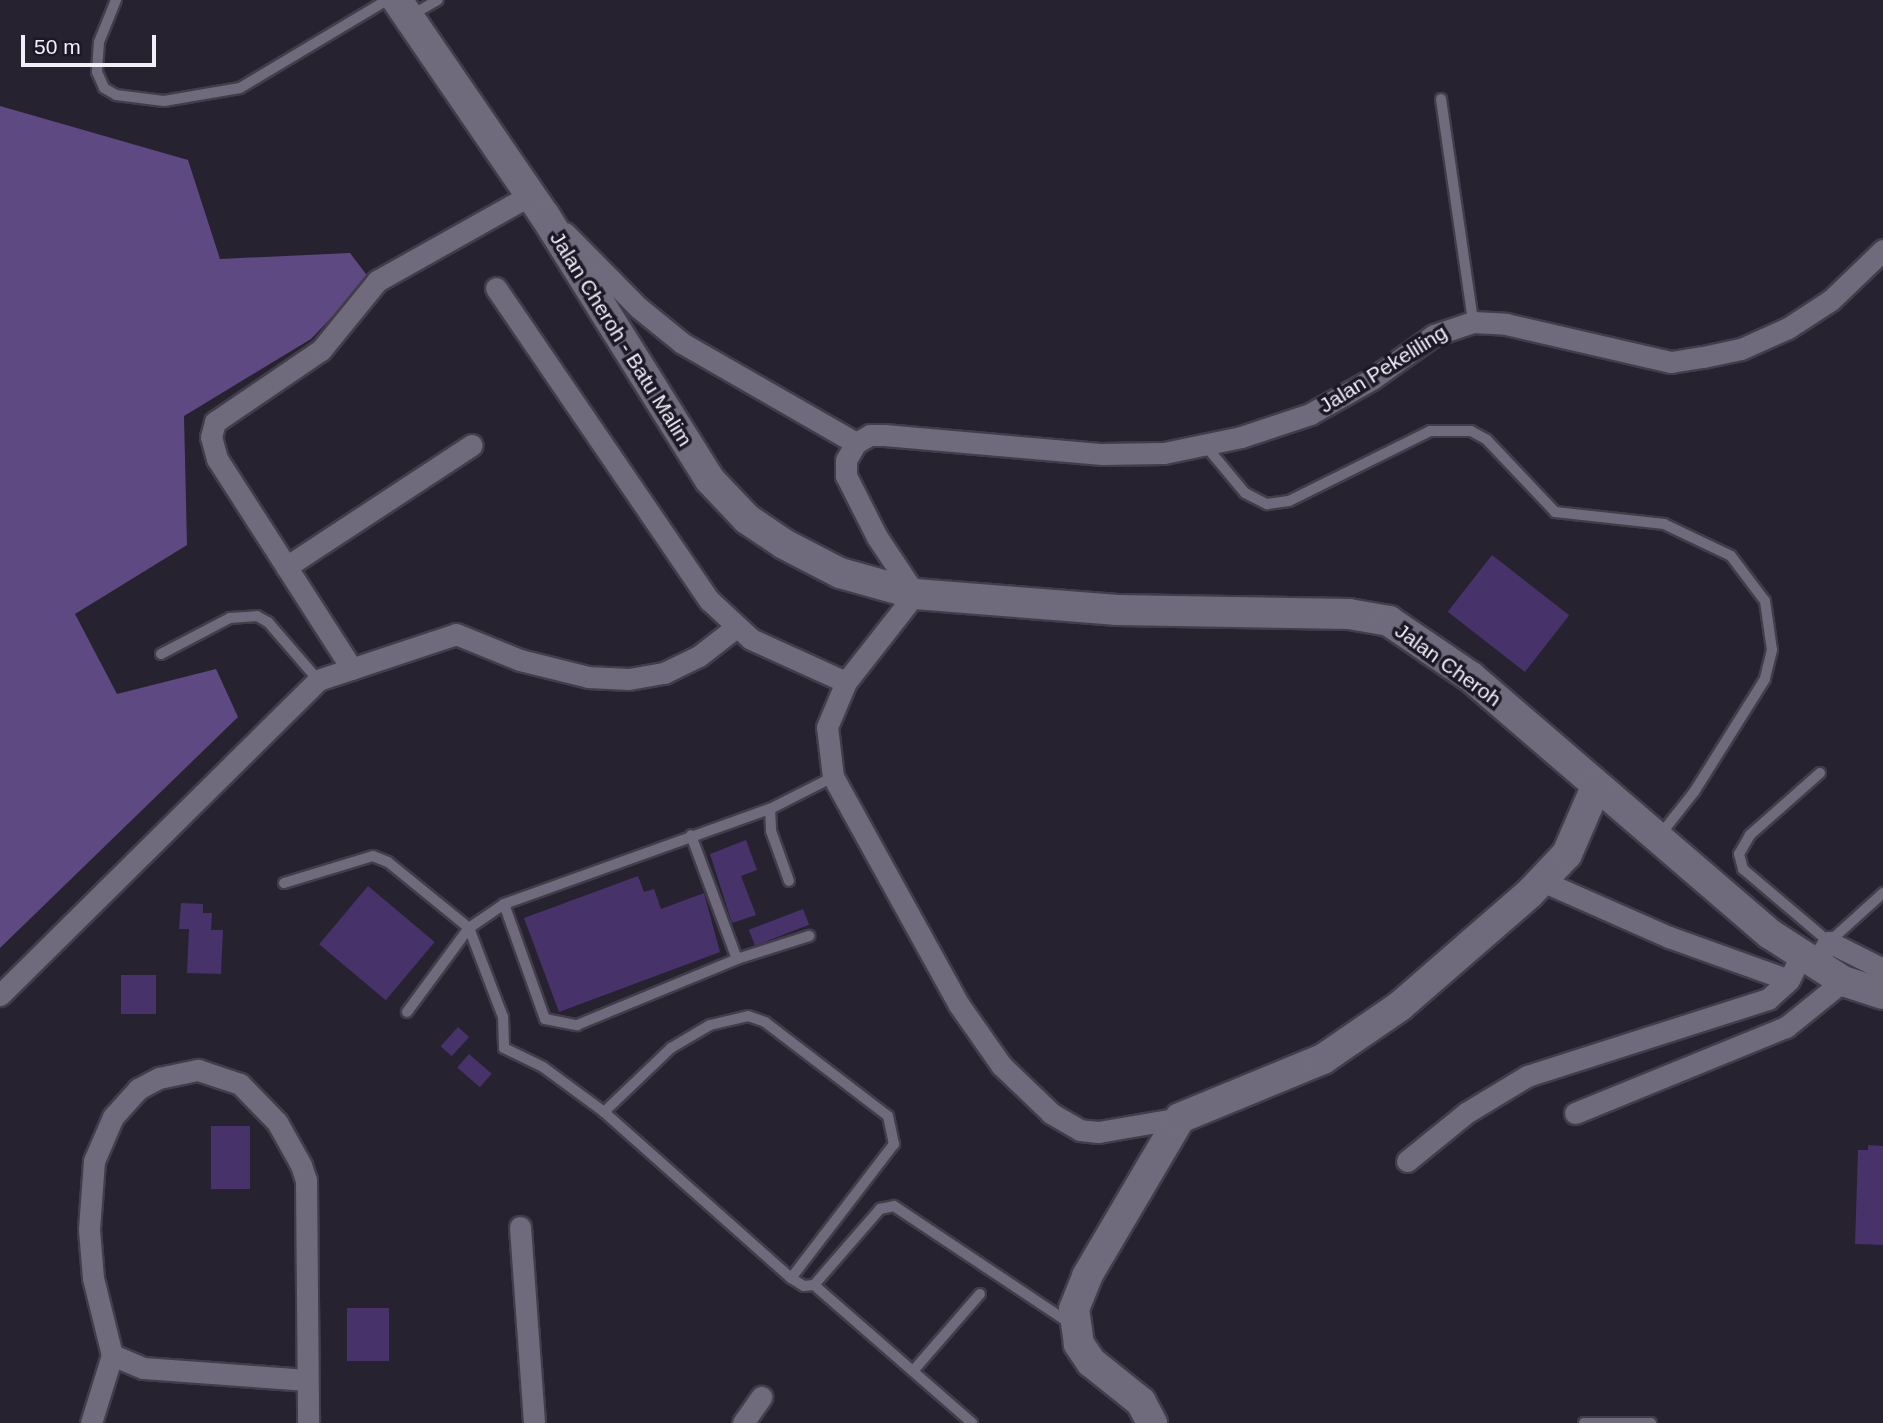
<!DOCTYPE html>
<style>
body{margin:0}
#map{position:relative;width:1883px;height:1423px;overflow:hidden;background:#262230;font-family:Arial,sans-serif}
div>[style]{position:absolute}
.forest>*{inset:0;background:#5e4983}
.building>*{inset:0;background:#47326a;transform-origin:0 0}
.roads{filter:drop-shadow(2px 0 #413d4a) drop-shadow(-2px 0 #413d4a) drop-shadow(0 2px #413d4a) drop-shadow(0 -2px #413d4a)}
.lane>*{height:10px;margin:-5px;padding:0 5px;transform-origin:5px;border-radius:5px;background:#706b7c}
.street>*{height:21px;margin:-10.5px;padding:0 10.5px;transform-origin:10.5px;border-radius:10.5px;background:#706b7c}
.secondary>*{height:30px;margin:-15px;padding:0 15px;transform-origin:15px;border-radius:15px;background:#706b7c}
span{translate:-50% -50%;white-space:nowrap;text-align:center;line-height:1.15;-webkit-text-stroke:7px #1d1826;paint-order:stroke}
.street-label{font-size:21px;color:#f2eff9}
.scale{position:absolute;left:21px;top:35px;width:135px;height:32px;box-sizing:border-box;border:4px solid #f2eff9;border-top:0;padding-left:9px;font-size:21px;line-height:24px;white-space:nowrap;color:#f2eff9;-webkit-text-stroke:5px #1d1826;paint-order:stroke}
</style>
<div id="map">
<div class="forest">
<div style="clip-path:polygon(0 106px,188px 160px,220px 259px,350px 253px,369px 278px,311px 339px,184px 416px,187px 545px,75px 614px,117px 694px,216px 669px,238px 717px,0 948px)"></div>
</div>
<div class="building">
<div style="left:1492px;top:555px;width:98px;height:72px;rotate:38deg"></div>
<div style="clip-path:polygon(746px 840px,757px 870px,741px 876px,756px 915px,732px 923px,710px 854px)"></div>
<div style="clip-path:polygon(638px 876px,644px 892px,654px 889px,661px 909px,704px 893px,720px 952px,559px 1012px,524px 918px)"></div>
<div style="left:368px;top:886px;width:87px;height:76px;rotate:40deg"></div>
<div style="clip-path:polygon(181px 903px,203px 904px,203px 913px,212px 913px,211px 930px,223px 930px,221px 974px,187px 973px,189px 929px,179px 929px)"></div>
<div style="left:803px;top:909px;width:17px;height:58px;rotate:69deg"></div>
<div style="left:121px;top:975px;width:35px;height:39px"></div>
<div style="left:458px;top:1027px;width:15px;height:26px;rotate:42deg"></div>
<div style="left:469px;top:1054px;width:30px;height:18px;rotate:41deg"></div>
<div style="left:211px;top:1126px;width:39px;height:63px"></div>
<div style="clip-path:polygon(1868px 1145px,1883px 1146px,1883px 1245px,1855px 1244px,1858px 1150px,1868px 1150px)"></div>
<div style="left:347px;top:1308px;width:42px;height:53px"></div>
</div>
<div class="roads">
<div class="lane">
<div style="left:116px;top:0;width:45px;rotate:112deg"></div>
<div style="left:99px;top:42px;width:30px;rotate:94deg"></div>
<div style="left:97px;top:72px;width:17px;rotate:66deg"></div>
<div style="left:104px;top:88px;width:14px;rotate:30deg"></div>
<div style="left:116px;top:95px;width:48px;rotate:7.1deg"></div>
<div style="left:164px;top:101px;width:77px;rotate:-9.7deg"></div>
<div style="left:240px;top:88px;width:171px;rotate:-30.9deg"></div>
<div style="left:410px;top:16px;width:32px;rotate:-30deg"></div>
<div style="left:1441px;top:99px;width:225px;rotate:81.8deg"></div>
<div style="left:1205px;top:445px;width:62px;rotate:50.2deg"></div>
<div style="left:1245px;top:493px;width:25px;rotate:27deg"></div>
<div style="left:1267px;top:504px;width:22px;rotate:-8deg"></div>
<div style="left:1289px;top:501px;width:157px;rotate:-26.4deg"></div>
<div style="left:1430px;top:431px;width:41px"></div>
<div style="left:1471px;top:431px;width:18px;rotate:29deg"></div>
<div style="left:1487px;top:440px;width:99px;rotate:46.6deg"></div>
<div style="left:1555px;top:512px;width:110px;rotate:6.3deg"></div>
<div style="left:1664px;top:524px;width:74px;rotate:25.5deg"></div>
<div style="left:1731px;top:556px;width:56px;rotate:52.9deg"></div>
<div style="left:1765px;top:601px;width:49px;rotate:81.9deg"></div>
<div style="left:1772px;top:650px;width:30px;rotate:104deg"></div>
<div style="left:1765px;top:679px;width:133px;rotate:122.1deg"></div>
<div style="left:1694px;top:792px;width:55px;rotate:128.3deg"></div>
<div style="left:161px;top:654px;width:78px;rotate:-27.6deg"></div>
<div style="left:230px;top:618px;width:27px;rotate:-4deg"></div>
<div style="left:257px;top:616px;width:13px;rotate:29deg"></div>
<div style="left:268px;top:622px;width:77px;rotate:49.2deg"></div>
<div style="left:1820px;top:773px;width:94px;rotate:138.5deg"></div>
<div style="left:1750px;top:835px;width:22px;rotate:120deg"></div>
<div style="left:1739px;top:854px;width:16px;rotate:75deg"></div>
<div style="left:1743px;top:869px;width:113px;rotate:40.3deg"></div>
<div style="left:1829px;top:942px;width:73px;rotate:-42.2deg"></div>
<div style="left:770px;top:809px;width:22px;rotate:87deg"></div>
<div style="left:771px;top:831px;width:53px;rotate:70.2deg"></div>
<div style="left:284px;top:883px;width:93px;rotate:-16.9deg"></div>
<div style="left:373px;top:856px;width:16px;rotate:22deg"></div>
<div style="left:388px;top:862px;width:104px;rotate:39.2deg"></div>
<div style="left:469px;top:928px;width:42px;rotate:-34.4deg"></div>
<div style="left:504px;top:904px;width:282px;rotate:-19.7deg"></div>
<div style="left:770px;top:809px;width:71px;rotate:-26.9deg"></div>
<div style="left:504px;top:904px;width:122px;rotate:70.4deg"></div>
<div style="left:545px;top:1019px;width:33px;rotate:11deg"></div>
<div style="left:577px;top:1025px;width:173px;rotate:-22.4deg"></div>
<div style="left:737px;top:959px;width:132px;rotate:-110.4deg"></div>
<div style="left:469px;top:928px;width:95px;rotate:69.1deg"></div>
<div style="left:503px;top:1017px;width:31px;rotate:88deg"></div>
<div style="left:504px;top:1048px;width:43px;rotate:26deg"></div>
<div style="left:543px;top:1067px;width:76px;rotate:36.4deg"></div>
<div style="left:604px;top:1112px;width:250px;rotate:41.6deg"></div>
<div style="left:791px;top:1278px;width:15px;rotate:32deg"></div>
<div style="left:804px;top:1286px;width:10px;rotate:-6deg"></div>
<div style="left:814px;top:1285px;width:101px;rotate:-49deg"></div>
<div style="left:880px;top:1209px;width:14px;rotate:-12deg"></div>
<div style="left:894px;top:1206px;width:213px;rotate:33.7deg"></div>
<div style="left:737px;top:959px;width:76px;rotate:-17.7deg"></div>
<div style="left:407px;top:1012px;width:104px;rotate:-53.6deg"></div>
<div style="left:604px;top:1112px;width:93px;rotate:-43.7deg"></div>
<div style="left:671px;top:1048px;width:45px;rotate:-30.5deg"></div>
<div style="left:710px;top:1025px;width:39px;rotate:-13deg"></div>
<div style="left:748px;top:1016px;width:18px;rotate:19deg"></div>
<div style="left:765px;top:1022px;width:155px;rotate:37.4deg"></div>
<div style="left:888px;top:1116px;width:29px;rotate:78deg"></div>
<div style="left:894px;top:1144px;width:169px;rotate:127.5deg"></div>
<div style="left:814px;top:1285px;width:210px;rotate:41.1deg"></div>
<div style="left:913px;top:1371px;width:102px;rotate:-49deg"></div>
<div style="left:1584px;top:1423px;width:67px"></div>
</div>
<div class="street">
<div style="left:565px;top:233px;width:105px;rotate:45.4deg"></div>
<div style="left:639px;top:308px;width:55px;rotate:39.1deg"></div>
<div style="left:682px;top:343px;width:201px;rotate:29.9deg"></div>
<div style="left:496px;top:288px;width:378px;rotate:55.7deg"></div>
<div style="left:709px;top:600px;width:57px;rotate:42.9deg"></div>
<div style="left:751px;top:639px;width:104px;rotate:24.4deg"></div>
<div style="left:286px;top:567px;width:222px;rotate:-33.3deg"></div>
<div style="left:352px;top:669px;width:250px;rotate:-122.7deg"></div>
<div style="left:217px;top:459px;width:23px;rotate:-105deg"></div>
<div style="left:211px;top:437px;width:16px;rotate:-75deg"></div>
<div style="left:215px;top:422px;width:128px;rotate:-34.2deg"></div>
<div style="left:321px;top:350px;width:89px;rotate:-50.9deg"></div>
<div style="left:377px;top:281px;width:176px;rotate:-29.3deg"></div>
<div style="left:1542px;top:881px;width:139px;rotate:23.8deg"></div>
<div style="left:1669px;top:937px;width:127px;rotate:19.7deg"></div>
<div style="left:1815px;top:964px;width:26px;rotate:-58deg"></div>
<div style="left:1829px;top:942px;width:60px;rotate:26.6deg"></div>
<div style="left:0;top:995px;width:448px;rotate:-44.7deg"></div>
<div style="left:318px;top:680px;width:145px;rotate:-18.4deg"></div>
<div style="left:456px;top:634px;width:69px;rotate:22.1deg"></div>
<div style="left:520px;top:660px;width:70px;rotate:14deg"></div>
<div style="left:588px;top:677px;width:41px;rotate:2.8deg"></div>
<div style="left:629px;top:679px;width:36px;rotate:-10deg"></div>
<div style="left:664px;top:673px;width:39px;rotate:-26deg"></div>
<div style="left:699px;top:656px;width:46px;rotate:-37.9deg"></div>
<div style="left:1575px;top:1113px;width:228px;rotate:-22.2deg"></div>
<div style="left:1786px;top:1027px;width:73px;rotate:-38.9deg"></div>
<div style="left:1180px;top:1118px;width:83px;rotate:170.3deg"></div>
<div style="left:1098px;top:1132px;width:18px;rotate:-174deg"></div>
<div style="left:1080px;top:1130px;width:34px;rotate:-150deg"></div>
<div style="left:1051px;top:1113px;width:69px;rotate:-136.2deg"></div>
<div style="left:1001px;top:1065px;width:73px;rotate:-125deg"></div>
<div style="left:959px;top:1005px;width:260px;rotate:-118.9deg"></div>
<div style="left:833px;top:777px;width:50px;rotate:-96.8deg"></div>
<div style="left:827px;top:727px;width:49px;rotate:-67.1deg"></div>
<div style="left:846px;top:682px;width:112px;rotate:-51.9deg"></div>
<div style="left:915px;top:594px;width:69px;rotate:-123.7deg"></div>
<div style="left:877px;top:537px;width:68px;rotate:-116.9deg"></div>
<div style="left:846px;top:476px;width:16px;rotate:-90deg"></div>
<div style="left:846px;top:460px;width:20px;rotate:-60deg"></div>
<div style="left:856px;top:443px;width:16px;rotate:-30deg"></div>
<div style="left:870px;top:435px;width:14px"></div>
<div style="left:884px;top:435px;width:219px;rotate:5deg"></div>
<div style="left:1102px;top:454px;width:62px;rotate:-0.9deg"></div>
<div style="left:1164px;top:453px;width:79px;rotate:-11.7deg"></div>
<div style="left:1241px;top:437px;width:73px;rotate:-18.4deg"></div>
<div style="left:1310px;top:414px;width:71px;rotate:-29.4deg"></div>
<div style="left:1372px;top:379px;width:76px;rotate:-35.4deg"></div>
<div style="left:1434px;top:335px;width:41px;rotate:-18.4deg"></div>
<div style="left:1473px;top:322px;width:33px;rotate:3deg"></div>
<div style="left:1506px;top:324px;width:169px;rotate:13deg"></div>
<div style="left:1671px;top:362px;width:32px;rotate:-9deg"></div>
<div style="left:1703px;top:357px;width:39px;rotate:-12deg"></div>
<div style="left:1741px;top:349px;width:51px;rotate:-24.1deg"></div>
<div style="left:1788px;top:328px;width:51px;rotate:-33.1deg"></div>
<div style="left:1831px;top:300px;width:72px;rotate:-43.9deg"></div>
<div style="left:1407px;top:1161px;width:76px;rotate:-39.1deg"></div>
<div style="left:1466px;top:1113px;width:71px;rotate:-31.2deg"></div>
<div style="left:1527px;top:1076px;width:253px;rotate:-17.7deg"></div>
<div style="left:1768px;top:999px;width:28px;rotate:-42deg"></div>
<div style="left:1789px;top:980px;width:25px;rotate:-64deg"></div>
<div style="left:520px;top:1227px;width:196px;rotate:85.9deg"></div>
<div style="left:307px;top:1380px;width:164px;rotate:-175.8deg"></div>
<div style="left:143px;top:1368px;width:34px;rotate:-157deg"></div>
<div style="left:112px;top:1355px;width:79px;rotate:-103.9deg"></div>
<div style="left:93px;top:1278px;width:49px;rotate:-94.7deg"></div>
<div style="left:89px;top:1229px;width:68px;rotate:-85.8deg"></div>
<div style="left:94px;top:1161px;width:48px;rotate:-66.6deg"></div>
<div style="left:113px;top:1117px;width:38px;rotate:-48deg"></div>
<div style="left:138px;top:1089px;width:24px;rotate:-28deg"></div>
<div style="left:159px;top:1078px;width:40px;rotate:-12deg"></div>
<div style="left:198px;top:1070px;width:44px;rotate:18.4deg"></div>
<div style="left:240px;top:1084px;width:53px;rotate:45.8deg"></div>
<div style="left:277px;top:1122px;width:49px;rotate:60.8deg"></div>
<div style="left:301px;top:1165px;width:16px;rotate:72deg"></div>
<div style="left:306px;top:1180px;width:243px;rotate:89.5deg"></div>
<div style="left:91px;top:1423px;width:71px;rotate:-72.8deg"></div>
<div style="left:743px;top:1423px;width:32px;rotate:-55deg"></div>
</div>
<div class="secondary">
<div style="left:397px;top:0;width:262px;rotate:55.6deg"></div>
<div style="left:545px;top:216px;width:311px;rotate:58deg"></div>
<div style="left:710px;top:480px;width:54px;rotate:46.5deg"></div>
<div style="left:747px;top:519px;width:45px;rotate:34deg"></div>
<div style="left:784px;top:544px;width:63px;rotate:27.4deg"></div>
<div style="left:840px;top:573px;width:78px;rotate:15.6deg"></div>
<div style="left:915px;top:594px;width:203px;rotate:4.5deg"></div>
<div style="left:1117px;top:610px;width:232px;rotate:1deg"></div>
<div style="left:1349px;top:614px;width:41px;rotate:9.9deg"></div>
<div style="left:1389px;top:621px;width:99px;rotate:34.3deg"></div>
<div style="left:1471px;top:677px;width:394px;rotate:40.7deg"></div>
<div style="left:1770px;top:934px;width:87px;rotate:32.8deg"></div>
<div style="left:1843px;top:981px;width:42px;rotate:18deg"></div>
<div style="left:1152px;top:1423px;width:24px;rotate:-118deg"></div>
<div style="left:1141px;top:1402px;width:64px;rotate:-141.3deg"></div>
<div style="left:1091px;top:1362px;width:22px;rotate:-124deg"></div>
<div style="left:1079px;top:1344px;width:35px;rotate:-98deg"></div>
<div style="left:1074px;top:1309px;width:35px;rotate:-68deg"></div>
<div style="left:1087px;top:1276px;width:183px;rotate:-59.5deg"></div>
<div style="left:1180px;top:1118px;width:155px;rotate:-22.4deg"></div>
<div style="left:1323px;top:1059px;width:93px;rotate:-34.5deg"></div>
<div style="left:1400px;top:1006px;width:171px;rotate:-41deg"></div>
<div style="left:1529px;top:894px;width:55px;rotate:-46.5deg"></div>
<div style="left:1567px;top:854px;width:73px;rotate:-66.6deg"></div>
</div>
</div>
<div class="street-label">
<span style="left:621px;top:339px;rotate:58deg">Jalan Cheroh - Batu Malim</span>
<span style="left:1383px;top:369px;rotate:-32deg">Jalan Pekeliling</span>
<span style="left:1448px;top:665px;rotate:36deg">Jalan Cheroh</span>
</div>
<div class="scale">50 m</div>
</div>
